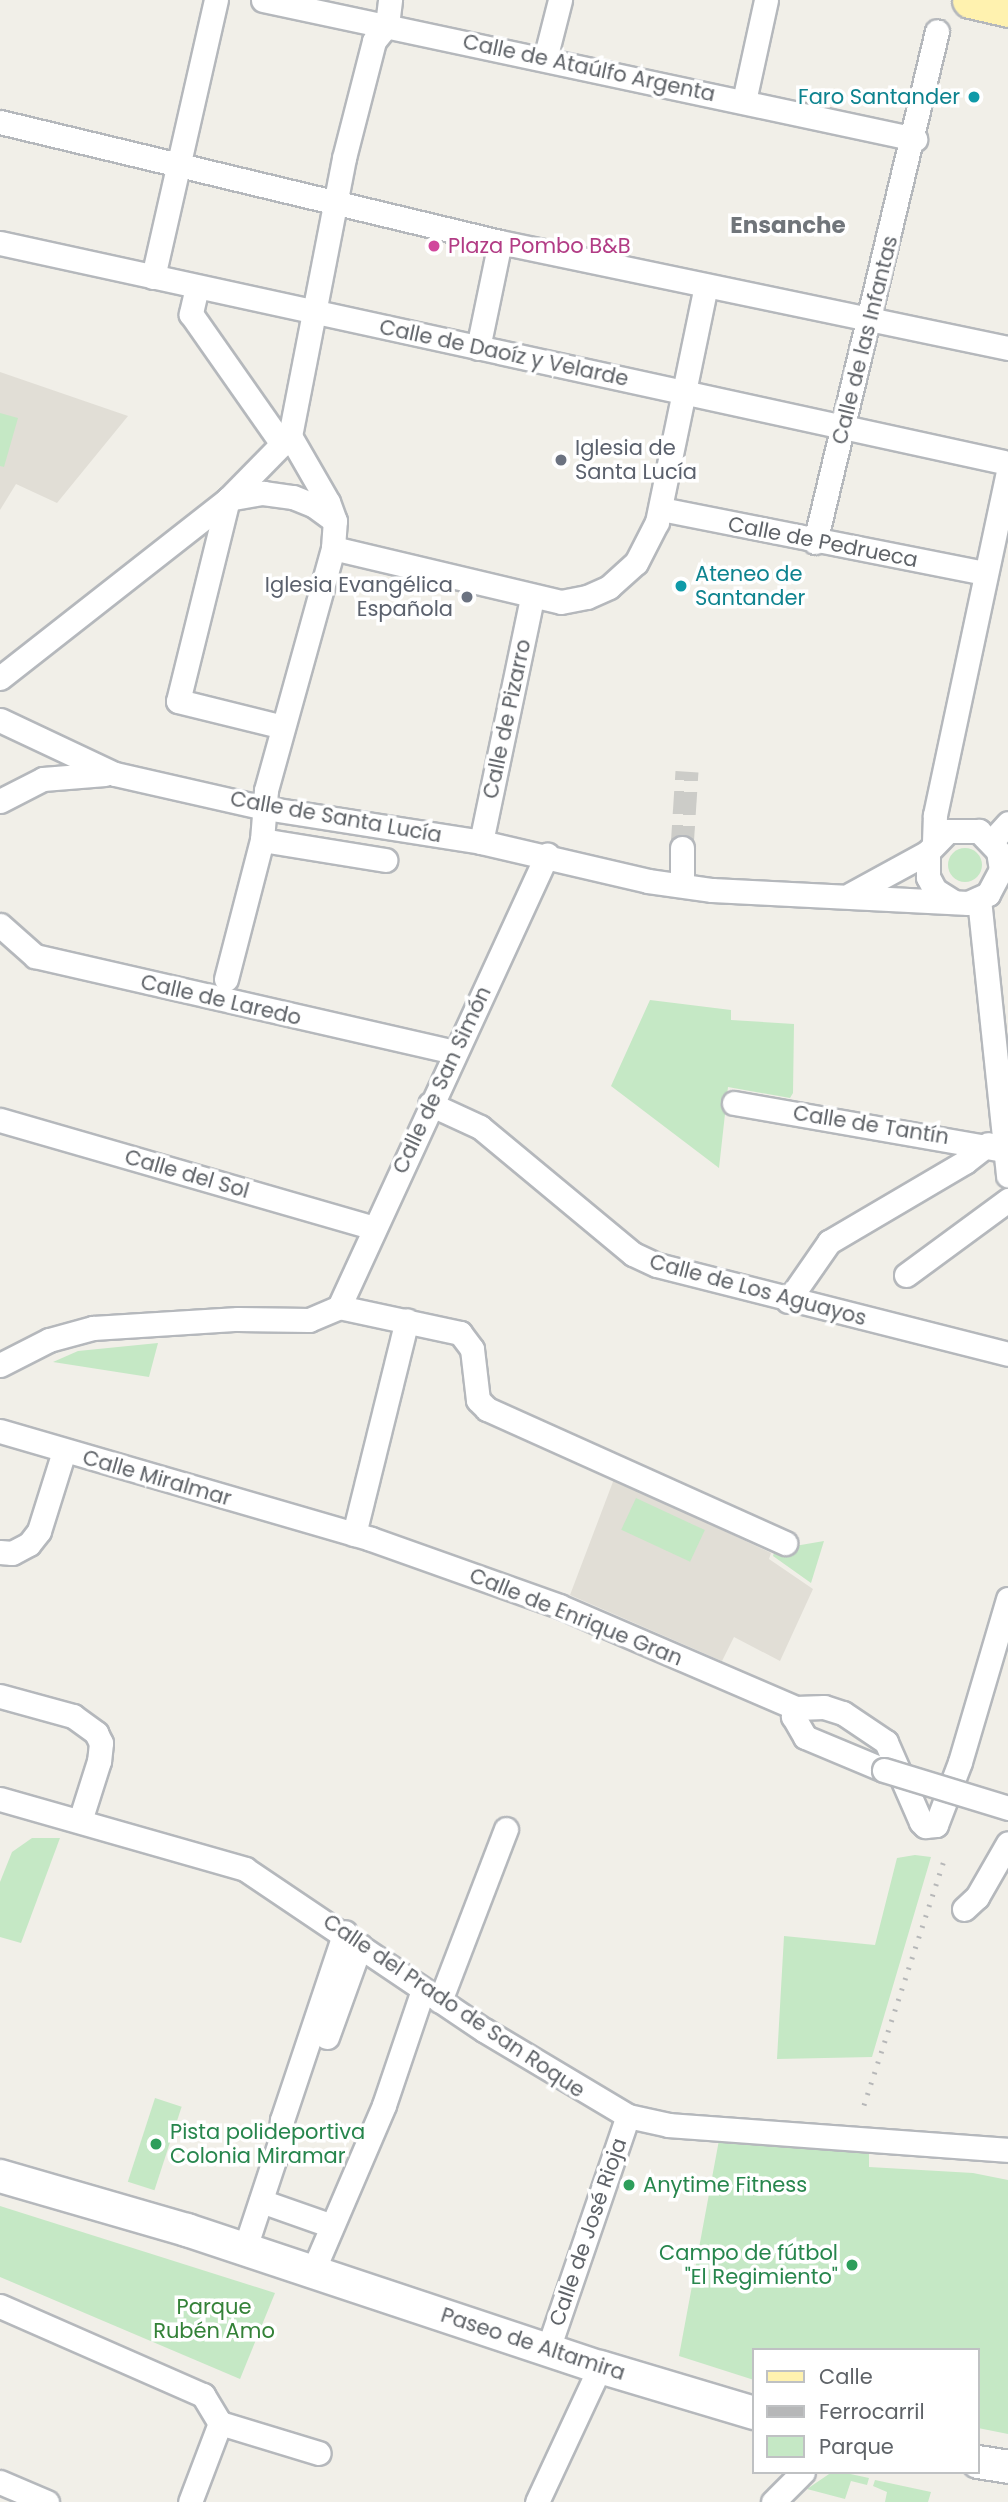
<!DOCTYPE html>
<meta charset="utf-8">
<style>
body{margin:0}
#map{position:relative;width:1008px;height:2502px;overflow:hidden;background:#f1efe8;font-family:Poppins,sans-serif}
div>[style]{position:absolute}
.education>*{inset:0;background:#e1ded6}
.green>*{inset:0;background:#c5e8c5;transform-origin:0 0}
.round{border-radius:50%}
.street-tunnel>*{height:23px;margin-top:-11.5px;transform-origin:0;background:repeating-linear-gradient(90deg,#ccccc8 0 23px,transparent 0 34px)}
.roads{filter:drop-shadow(2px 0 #b5b8bc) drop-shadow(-2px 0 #b5b8bc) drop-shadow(0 2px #b5b8bc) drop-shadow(0 -2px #b5b8bc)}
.street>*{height:23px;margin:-11.5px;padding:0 11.5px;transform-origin:11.5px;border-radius:11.5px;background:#fff}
.secondary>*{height:32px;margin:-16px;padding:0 16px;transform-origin:16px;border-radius:16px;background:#fff}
.primary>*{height:35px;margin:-17.5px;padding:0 17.5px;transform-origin:17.5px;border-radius:17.5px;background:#fff2af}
.rail>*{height:5px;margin-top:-2.5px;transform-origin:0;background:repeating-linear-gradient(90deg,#b6b7b8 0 2px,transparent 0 11px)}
.bridges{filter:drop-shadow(2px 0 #b5b8bc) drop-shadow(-2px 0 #b5b8bc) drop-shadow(0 2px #b5b8bc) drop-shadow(0 -2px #b5b8bc)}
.street-bridge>*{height:23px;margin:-11.5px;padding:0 11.5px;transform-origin:11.5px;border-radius:11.5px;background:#fff}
.dots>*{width:19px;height:19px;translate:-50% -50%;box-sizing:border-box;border:4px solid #fff;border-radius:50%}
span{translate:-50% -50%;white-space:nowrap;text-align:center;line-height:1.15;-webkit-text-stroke:7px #fff;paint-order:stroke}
.street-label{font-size:21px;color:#5f6368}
.culture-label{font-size:21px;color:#0d838f}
.right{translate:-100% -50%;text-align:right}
.left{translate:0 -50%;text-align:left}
.hotel-label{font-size:21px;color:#b23c85}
.worship-label{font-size:21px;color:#5b616d}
.leisure-label{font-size:21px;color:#27864d}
.park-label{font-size:21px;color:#348238}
.neighbourhood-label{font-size:23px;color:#70757a;font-weight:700}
.legend{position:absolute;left:752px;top:2348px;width:228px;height:126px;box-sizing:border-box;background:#fff;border:2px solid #bfc1c3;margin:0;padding:9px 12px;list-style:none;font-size:21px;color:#5f6368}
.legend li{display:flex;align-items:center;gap:14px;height:35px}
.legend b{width:35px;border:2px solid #bfc1c3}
</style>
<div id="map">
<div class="education">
<div style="clip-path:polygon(0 372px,128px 416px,57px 503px,16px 484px,0 510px)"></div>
<div style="clip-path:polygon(614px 1479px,771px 1553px,769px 1559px,813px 1589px,780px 1661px,734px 1637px,722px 1661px,570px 1595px)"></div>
</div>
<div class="green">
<div style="clip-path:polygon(0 413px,18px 418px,4px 467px,0 466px)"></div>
<div class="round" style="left:948px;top:848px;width:34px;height:34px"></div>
<div style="clip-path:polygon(650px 1000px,731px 1010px,731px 1020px,794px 1024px,793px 1093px,790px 1098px,728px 1087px,719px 1168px,611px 1086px)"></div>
<div style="clip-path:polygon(158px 1343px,149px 1377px,53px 1362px,78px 1351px)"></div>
<div style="left:636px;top:1498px;width:76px;height:35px;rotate:25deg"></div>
<div style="clip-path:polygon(824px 1541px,811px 1583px,773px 1556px,777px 1543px,789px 1547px)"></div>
<div style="clip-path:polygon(32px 1838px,60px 1838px,21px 1943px,0 1937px,0 1882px,12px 1852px)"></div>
<div style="clip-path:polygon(915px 1855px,931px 1857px,872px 2057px,777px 2059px,784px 1936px,875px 1945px,897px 1858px)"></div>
<div style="left:155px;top:2098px;width:28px;height:88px;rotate:18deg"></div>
<div style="clip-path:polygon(719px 2140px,869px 2151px,869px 2167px,973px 2173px,1008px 2180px,1008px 2434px,978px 2428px,978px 2350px,754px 2350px,754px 2380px,679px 2356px)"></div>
<div style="clip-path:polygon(0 2206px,275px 2293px,240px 2379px,0 2277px)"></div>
<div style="clip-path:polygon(832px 2472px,841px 2472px,869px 2478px,867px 2485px,851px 2481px,845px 2499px,807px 2489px)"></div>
<div style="clip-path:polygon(875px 2480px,931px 2492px,928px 2502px,885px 2502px,887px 2492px,873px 2486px)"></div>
</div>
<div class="street-tunnel">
<div style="left:682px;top:848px;width:77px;rotate:-86.3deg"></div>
</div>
<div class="roads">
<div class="street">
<div style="left:263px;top:0;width:667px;rotate:12.03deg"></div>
<div style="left:545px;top:59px;width:61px;rotate:-75.7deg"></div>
<div style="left:744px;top:101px;width:103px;rotate:-77.7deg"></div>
<div style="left:0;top:122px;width:514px;rotate:13.5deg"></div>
<div style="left:500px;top:242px;width:519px;rotate:11.79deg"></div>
<div style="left:0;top:243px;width:1032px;rotate:12.31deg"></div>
<div style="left:153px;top:277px;width:284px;rotate:-77.2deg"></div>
<div style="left:197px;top:287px;width:28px;rotate:103deg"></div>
<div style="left:191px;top:314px;width:159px;rotate:55deg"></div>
<div style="left:478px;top:348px;width:108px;rotate:-78.3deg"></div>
<div style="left:290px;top:436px;width:283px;rotate:-79deg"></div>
<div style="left:344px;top:158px;width:121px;rotate:-75.6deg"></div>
<div style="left:374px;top:41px;width:21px;rotate:-51deg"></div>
<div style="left:387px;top:25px;width:25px;rotate:-83deg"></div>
<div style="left:228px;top:499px;width:208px;rotate:103.9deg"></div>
<div style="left:178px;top:701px;width:108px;rotate:13.9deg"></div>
<div style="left:228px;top:499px;width:36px;rotate:-10deg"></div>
<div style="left:263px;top:493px;width:30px;rotate:8deg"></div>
<div style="left:293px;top:497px;width:22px;rotate:22deg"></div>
<div style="left:313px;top:505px;width:27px;rotate:36deg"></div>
<div style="left:661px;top:509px;width:330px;rotate:11.2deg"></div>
<div style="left:815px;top:542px;width:525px;rotate:-76.57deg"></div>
<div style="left:333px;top:548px;width:234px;rotate:13.3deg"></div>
<div style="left:561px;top:602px;width:26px;rotate:-11deg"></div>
<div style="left:587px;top:597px;width:24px;rotate:-24deg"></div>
<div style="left:609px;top:587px;width:36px;rotate:-42deg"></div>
<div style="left:636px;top:563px;width:46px;rotate:-62.9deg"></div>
<div style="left:657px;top:522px;width:241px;rotate:-78.3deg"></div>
<div style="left:0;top:678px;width:290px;rotate:-38.1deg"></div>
<div style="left:228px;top:499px;width:88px;rotate:-45.5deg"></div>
<div style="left:0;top:720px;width:127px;rotate:25.2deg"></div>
<div style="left:115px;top:774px;width:154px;rotate:12.8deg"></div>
<div style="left:265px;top:808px;width:219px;rotate:8.9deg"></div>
<div style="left:481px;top:842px;width:171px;rotate:13.1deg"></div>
<div style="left:648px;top:881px;width:65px;rotate:8deg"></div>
<div style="left:712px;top:890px;width:256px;rotate:2.9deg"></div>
<div style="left:968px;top:903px;width:22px;rotate:-24deg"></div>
<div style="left:988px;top:894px;width:27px;rotate:-62deg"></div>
<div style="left:1001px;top:870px;width:19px;rotate:-99deg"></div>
<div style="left:998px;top:851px;width:28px;rotate:-134deg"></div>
<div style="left:979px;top:831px;width:31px;rotate:180deg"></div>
<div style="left:948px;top:831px;width:29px;rotate:134deg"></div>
<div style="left:928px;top:852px;width:25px;rotate:90deg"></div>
<div style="left:928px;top:877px;width:15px;rotate:62deg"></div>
<div style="left:935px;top:890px;width:22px;rotate:32deg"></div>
<div style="left:0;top:801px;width:48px;rotate:-27.1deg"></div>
<div style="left:43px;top:779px;width:62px;rotate:-4.6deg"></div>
<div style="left:262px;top:840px;width:125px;rotate:9.2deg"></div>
<div style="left:992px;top:841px;width:24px;rotate:-48deg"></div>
<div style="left:481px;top:842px;width:250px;rotate:-78.2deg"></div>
<div style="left:934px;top:842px;width:27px;rotate:-88deg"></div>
<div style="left:935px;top:815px;width:351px;rotate:-78deg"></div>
<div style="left:682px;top:885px;width:37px;rotate:-90deg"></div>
<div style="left:851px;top:894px;width:88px;rotate:-28.6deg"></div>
<div style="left:979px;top:899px;width:278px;rotate:84deg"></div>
<div style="left:0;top:925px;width:47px;rotate:41.5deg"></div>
<div style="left:35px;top:956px;width:430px;rotate:12.9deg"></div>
<div style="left:226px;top:979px;width:144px;rotate:-75.5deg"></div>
<div style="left:262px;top:840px;width:50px;rotate:-85.4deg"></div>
<div style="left:266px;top:790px;width:251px;rotate:-74.5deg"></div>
<div style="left:333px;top:548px;width:27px;rotate:-86deg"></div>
<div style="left:335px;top:521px;width:20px;rotate:-110deg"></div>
<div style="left:328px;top:502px;width:76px;rotate:-119.9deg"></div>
<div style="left:734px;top:1103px;width:278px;rotate:9.9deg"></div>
<div style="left:430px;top:1104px;width:55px;rotate:24.7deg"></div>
<div style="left:480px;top:1127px;width:199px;rotate:39.7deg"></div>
<div style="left:633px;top:1254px;width:26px;rotate:25deg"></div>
<div style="left:657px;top:1265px;width:362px;rotate:14.2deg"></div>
<div style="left:0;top:1120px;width:389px;rotate:16.1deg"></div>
<div style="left:906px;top:1275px;width:127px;rotate:-36.3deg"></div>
<div style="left:788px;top:1301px;width:72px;rotate:-55.2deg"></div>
<div style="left:829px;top:1242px;width:158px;rotate:-30.5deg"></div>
<div style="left:965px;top:1162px;width:29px;rotate:-38deg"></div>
<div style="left:339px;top:1307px;width:124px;rotate:12.1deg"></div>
<div style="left:460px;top:1333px;width:20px;rotate:53deg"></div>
<div style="left:472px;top:1349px;width:51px;rotate:83.3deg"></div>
<div style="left:478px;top:1400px;width:13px;rotate:45deg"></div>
<div style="left:487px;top:1409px;width:327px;rotate:24.2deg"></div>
<div style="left:339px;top:1307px;width:498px;rotate:-65.3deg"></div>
<div style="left:0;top:1365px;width:55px;rotate:-27deg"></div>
<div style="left:49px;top:1340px;width:46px;rotate:-15.3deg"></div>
<div style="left:93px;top:1328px;width:145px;rotate:-3.6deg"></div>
<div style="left:238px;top:1319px;width:71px;rotate:0.8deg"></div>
<div style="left:309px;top:1320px;width:33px;rotate:-23deg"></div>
<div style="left:0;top:1431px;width:386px;rotate:16.2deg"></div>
<div style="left:371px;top:1539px;width:200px;rotate:19.6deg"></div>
<div style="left:559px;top:1606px;width:258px;rotate:23.3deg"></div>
<div style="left:354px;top:1534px;width:220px;rotate:-76.1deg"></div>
<div style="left:0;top:1552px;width:12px;rotate:5deg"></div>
<div style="left:12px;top:1553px;width:19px;rotate:-28deg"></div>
<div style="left:29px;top:1544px;width:16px;rotate:-52deg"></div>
<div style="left:39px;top:1531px;width:84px;rotate:-72.6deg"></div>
<div style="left:0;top:1696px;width:76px;rotate:15.3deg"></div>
<div style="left:73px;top:1716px;width:29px;rotate:36deg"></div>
<div style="left:96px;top:1733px;width:11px;rotate:63deg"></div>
<div style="left:101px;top:1743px;width:18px;rotate:96deg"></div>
<div style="left:99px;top:1761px;width:63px;rotate:107.6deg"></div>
<div style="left:796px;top:1708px;width:28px;rotate:-2deg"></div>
<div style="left:824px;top:1707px;width:20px;rotate:18deg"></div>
<div style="left:843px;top:1713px;width:52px;rotate:34deg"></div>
<div style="left:886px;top:1742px;width:87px;rotate:66.4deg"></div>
<div style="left:921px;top:1822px;width:6px;rotate:45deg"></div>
<div style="left:925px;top:1826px;width:11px;rotate:-5deg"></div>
<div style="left:936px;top:1825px;width:67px;rotate:-69.1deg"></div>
<div style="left:960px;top:1762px;width:170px;rotate:-73.6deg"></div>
<div style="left:796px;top:1708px;width:9px;rotate:111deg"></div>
<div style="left:793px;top:1716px;width:24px;rotate:60deg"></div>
<div style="left:805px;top:1737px;width:86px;rotate:22.7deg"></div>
<div style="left:0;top:1799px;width:255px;rotate:15.9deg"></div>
<div style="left:245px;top:1869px;width:288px;rotate:34deg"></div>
<div style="left:484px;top:2030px;width:168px;rotate:30.8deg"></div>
<div style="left:628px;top:2116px;width:42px;rotate:12.4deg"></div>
<div style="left:669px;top:2125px;width:340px;rotate:4.2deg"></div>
<div style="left:964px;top:1909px;width:18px;rotate:-43deg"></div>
<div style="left:977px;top:1897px;width:62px;rotate:-60.1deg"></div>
<div style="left:440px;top:2001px;width:184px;rotate:-69deg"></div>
<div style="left:327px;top:2037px;width:97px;rotate:-70.1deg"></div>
<div style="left:261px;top:2201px;width:75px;rotate:19.4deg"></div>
<div style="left:245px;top:2248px;width:112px;rotate:-71.7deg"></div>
<div style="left:280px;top:2142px;width:22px;rotate:-85deg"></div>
<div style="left:282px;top:2120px;width:198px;rotate:-71.5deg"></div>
<div style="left:313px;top:2271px;width:181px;rotate:-66.8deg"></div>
<div style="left:384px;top:2105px;width:121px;rotate:-71.3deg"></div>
<div style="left:0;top:2306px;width:222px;rotate:23.7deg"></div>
<div style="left:203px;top:2395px;width:33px;rotate:59deg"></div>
<div style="left:220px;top:2423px;width:103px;rotate:16.9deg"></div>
<div style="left:548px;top:2349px;width:246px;rotate:-71.1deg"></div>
<div style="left:0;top:2482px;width:51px;rotate:23.1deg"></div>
<div style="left:190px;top:2502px;width:85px;rotate:-69.2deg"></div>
<div style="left:537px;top:2502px;width:149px;rotate:-65deg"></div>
<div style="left:773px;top:2502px;width:42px;rotate:-45deg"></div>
</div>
<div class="secondary">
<div style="left:0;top:2176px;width:195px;rotate:16.1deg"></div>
<div style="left:187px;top:2230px;width:435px;rotate:18.4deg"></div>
<div style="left:600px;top:2367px;width:161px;rotate:16.6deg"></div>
<div style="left:978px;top:2462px;width:30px;rotate:9deg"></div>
</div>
<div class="primary">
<div style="left:970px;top:0;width:39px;rotate:13deg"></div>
</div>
</div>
<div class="rail">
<div style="left:864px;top:2105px;width:255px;rotate:-71.9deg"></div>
</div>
<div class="bridges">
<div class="street-bridge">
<div style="left:884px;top:1770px;width:130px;rotate:17deg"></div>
</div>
</div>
<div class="dots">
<div style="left:974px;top:97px;background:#0f9aa8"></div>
<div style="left:434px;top:246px;background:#d1479c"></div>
<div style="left:561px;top:460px;background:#6b7280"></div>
<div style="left:681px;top:586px;background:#0f9aa8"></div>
<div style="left:467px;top:597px;background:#6b7280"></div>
<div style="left:156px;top:2144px;background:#2e9e5b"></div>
<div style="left:629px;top:2185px;background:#2e9e5b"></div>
<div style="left:852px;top:2265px;background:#2e9e5b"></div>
</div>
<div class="street-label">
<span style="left:589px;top:68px;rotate:12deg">Calle de Ataúlfo Argenta</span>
<span style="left:865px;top:340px;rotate:-76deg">Calle de las Infantas</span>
<span style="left:504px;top:353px;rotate:12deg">Calle de Daoíz y Velarde</span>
<span style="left:823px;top:542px;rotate:11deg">Calle de Pedrueca</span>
<span style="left:507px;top:719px;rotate:-78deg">Calle de Pizarro</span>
<span style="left:336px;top:817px;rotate:10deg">Calle de Santa Lucía</span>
<span style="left:221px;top:1000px;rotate:13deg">Calle de Laredo</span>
<span style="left:442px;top:1080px;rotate:-65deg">Calle de San Simón</span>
<span style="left:871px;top:1125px;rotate:9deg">Calle de Tantín</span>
<span style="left:187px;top:1174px;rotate:16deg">Calle del Sol</span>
<span style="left:758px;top:1290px;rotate:15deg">Calle de Los Aguayos</span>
<span style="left:157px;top:1478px;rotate:16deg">Calle Miralmar</span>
<span style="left:576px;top:1617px;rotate:22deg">Calle de Enrique Gran</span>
<span style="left:454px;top:2006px;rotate:34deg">Calle del Prado de San Roque</span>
<span style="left:588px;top:2232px;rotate:-71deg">Calle de José Rioja</span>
<span style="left:533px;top:2344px;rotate:18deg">Paseo de Altamira</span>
</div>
<div class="culture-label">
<span class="right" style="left:960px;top:97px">Faro Santander</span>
<span class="left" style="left:695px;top:586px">Ateneo de<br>Santander</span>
</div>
<div class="hotel-label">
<span class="left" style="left:448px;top:246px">Plaza Pombo B&amp;B</span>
</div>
<div class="worship-label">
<span class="left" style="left:575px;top:460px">Iglesia de<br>Santa Lucía</span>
<span class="right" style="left:453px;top:597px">Iglesia Evangélica<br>Española</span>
</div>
<div class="leisure-label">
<span class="left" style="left:170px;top:2144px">Pista polideportiva<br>Colonia Miramar</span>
<span class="left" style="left:643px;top:2185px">Anytime Fitness</span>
<span class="right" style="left:838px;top:2265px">Campo de fútbol<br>"El Regimiento"</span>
</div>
<div class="park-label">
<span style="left:214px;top:2319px">Parque<br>Rubén Amo</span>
</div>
<div class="neighbourhood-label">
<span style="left:788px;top:225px">Ensanche</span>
</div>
<ul class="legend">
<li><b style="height:9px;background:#fff2af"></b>Calle</li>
<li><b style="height:9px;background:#b6b7b8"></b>Ferrocarril</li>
<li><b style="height:19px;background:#c5e8c5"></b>Parque</li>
</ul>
</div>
